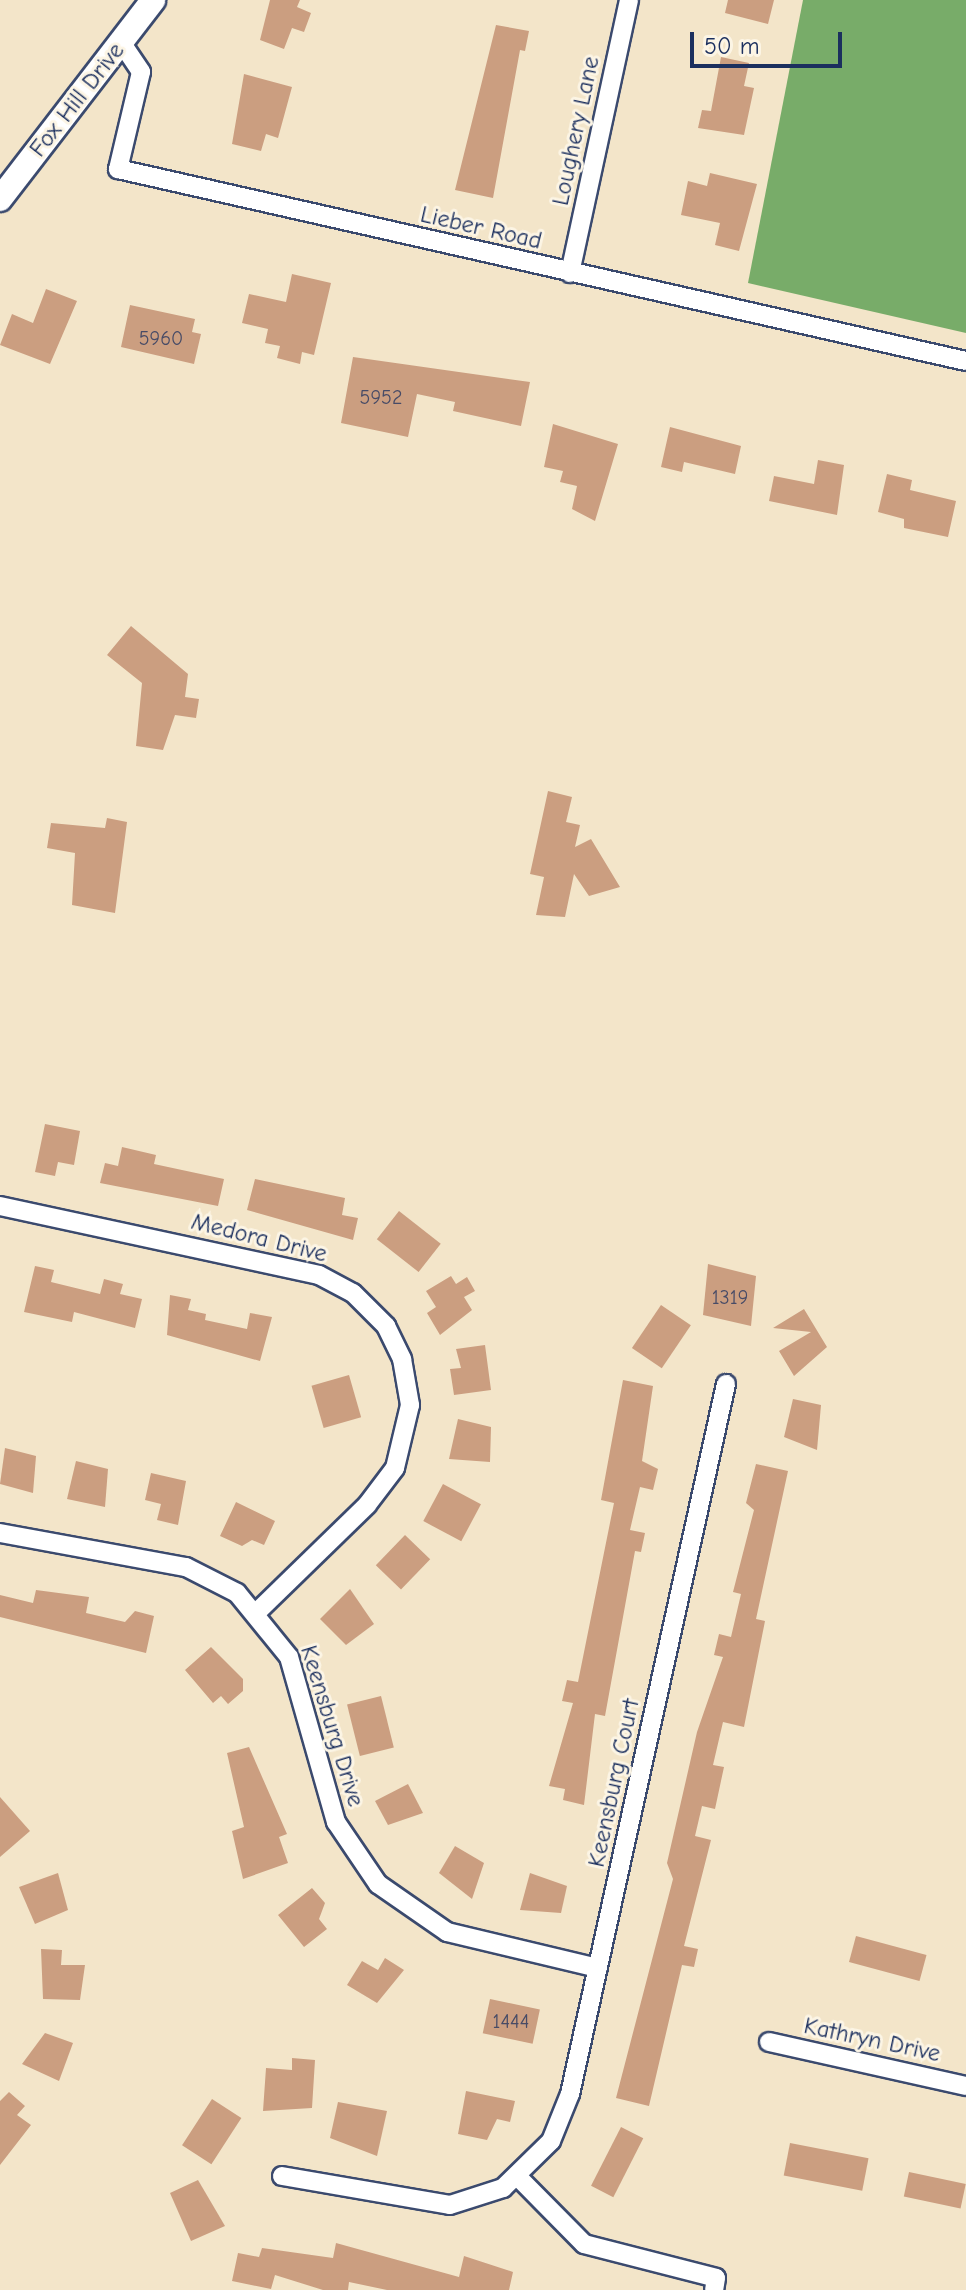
<!DOCTYPE html>
<style>
body{margin:0}
#map{position:relative;width:966px;height:2290px;overflow:hidden;background:#f3e5c9;font-family:"Comic Neue",sans-serif}
div>[style]{position:absolute}
.forest>*{inset:0;background:#78ac69}
.building>*{inset:0;background:#cb9e80;transform-origin:0 0}
.roads{filter:drop-shadow(2px 0 #3b4a6e) drop-shadow(-2px 0 #3b4a6e) drop-shadow(0 2px #3b4a6e) drop-shadow(0 -2px #3b4a6e)}
.minor>*{height:18px;margin:-9px;padding:0 9px;transform-origin:9px;border-radius:9px;background:#fff}
.tertiary>*{height:24px;margin:-12px;padding:0 12px;transform-origin:12px;border-radius:12px;background:#fff}
span{translate:-50% -50%;white-space:nowrap;text-align:center;line-height:1.15;-webkit-text-stroke:6px #fcf5e5;paint-order:stroke}
.number-label{font-size:20px;color:#474b66}
.number-label span{-webkit-text-stroke-width:0}
.street-label{font-size:24px;color:#1b2f5e}
.scale{position:absolute;left:690px;top:32px;width:152px;height:36px;box-sizing:border-box;border:4px solid #1b2f5e;border-top:0;padding-left:10px;font-size:24px;line-height:28px;white-space:nowrap;color:#1b2f5e;-webkit-text-stroke:6px #fcf5e5;paint-order:stroke}
</style>
<div id="map">
<div class="forest">
<div style="clip-path:polygon(803px 0,966px 0,966px 333px,748px 283px)"></div>
</div>
<div class="building">
<div style="clip-path:polygon(270px 0,300px 0,297px 7px,311px 13px,304px 32px,292px 28px,284px 49px,260px 40px)"></div>
<div style="clip-path:polygon(728px 0,774px 0,768px 24px,725px 13px)"></div>
<div style="clip-path:polygon(496px 25px,529px 31px,525px 51px,520px 50px,493px 198px,455px 190px)"></div>
<div style="clip-path:polygon(721px 57px,749px 63px,744px 86px,754px 88px,744px 135px,698px 128px,702px 110px,711px 111px)"></div>
<div style="clip-path:polygon(244px 74px,292px 87px,278px 138px,266px 134px,261px 151px,232px 144px)"></div>
<div style="clip-path:polygon(710px 173px,757px 184px,739px 251px,715px 245px,720px 223px,681px 215px,688px 181px,707px 186px)"></div>
<div style="clip-path:polygon(292px 274px,331px 283px,314px 355px,302px 352px,300px 364px,277px 358px,280px 346px,265px 343px,268px 329px,242px 323px,249px 294px,286px 302px)"></div>
<div style="clip-path:polygon(46px 289px,77px 301px,50px 364px,0 345px,12px 314px,33px 323px)"></div>
<div style="clip-path:polygon(130px 305px,195px 319px,192px 332px,201px 334px,194px 364px,121px 347px)"></div>
<div style="clip-path:polygon(353px 357px,530px 382px,521px 426px,453px 411px,455px 402px,417px 394px,408px 437px,341px 423px)"></div>
<div style="clip-path:polygon(553px 424px,618px 444px,595px 521px,572px 509px,577px 486px,560px 482px,563px 471px,544px 467px)"></div>
<div style="clip-path:polygon(670px 427px,741px 446px,735px 474px,684px 462px,682px 472px,661px 467px)"></div>
<div style="clip-path:polygon(818px 460px,844px 465px,837px 515px,769px 501px,774px 476px,814px 484px)"></div>
<div style="clip-path:polygon(887px 474px,912px 480px,910px 490px,956px 501px,948px 537px,904px 528px,904px 519px,878px 512px)"></div>
<div style="clip-path:polygon(131px 626px,188px 674px,185px 697px,199px 699px,196px 718px,175px 715px,163px 750px,136px 746px,142px 683px,107px 655px)"></div>
<div style="clip-path:polygon(548px 791px,572px 797px,566px 822px,580px 825px,575px 847px,591px 839px,620px 887px,589px 896px,574px 874px,565px 917px,536px 915px,544px 877px,530px 874px)"></div>
<div style="clip-path:polygon(107px 818px,127px 822px,115px 913px,72px 905px,75px 853px,47px 848px,51px 823px,105px 828px)"></div>
<div style="clip-path:polygon(45px 1124px,80px 1131px,74px 1165px,58px 1162px,55px 1176px,35px 1172px)"></div>
<div style="clip-path:polygon(122px 1147px,156px 1155px,154px 1164px,224px 1179px,218px 1206px,100px 1183px,105px 1163px,118px 1166px)"></div>
<div style="clip-path:polygon(255px 1179px,345px 1198px,342px 1215px,358px 1218px,353px 1240px,247px 1210px)"></div>
<div style="left:399px;top:1211px;width:53px;height:36px;rotate:38deg"></div>
<div style="clip-path:polygon(708px 1264px,756px 1276px,751px 1326px,703px 1315px)"></div>
<div style="clip-path:polygon(35px 1266px,54px 1270px,51px 1282px,100px 1294px,104px 1279px,123px 1284px,120px 1294px,142px 1299px,135px 1328px,74px 1312px,72px 1322px,24px 1312px)"></div>
<div style="clip-path:polygon(451px 1276px,456px 1284px,467px 1277px,475px 1291px,464px 1297px,472px 1310px,440px 1335px,427px 1313px,436px 1307px,426px 1291px)"></div>
<div style="clip-path:polygon(170px 1295px,191px 1299px,188px 1310px,206px 1314px,205px 1320px,247px 1329px,250px 1313px,272px 1317px,260px 1361px,167px 1335px)"></div>
<div style="left:661px;top:1305px;width:36px;height:52px;rotate:34deg"></div>
<div style="clip-path:polygon(804px 1309px,827px 1347px,794px 1376px,779px 1351px,811px 1332px,773px 1328px)"></div>
<div style="clip-path:polygon(485px 1345px,491px 1390px,454px 1395px,450px 1369px,461px 1368px,456px 1349px)"></div>
<div style="left:349px;top:1375px;width:44px;height:39px;rotate:74deg"></div>
<div style="clip-path:polygon(623px 1380px,653px 1386px,642px 1461px,658px 1469px,653px 1490px,640px 1487px,630px 1530px,645px 1533px,641px 1552px,635px 1551px,605px 1716px,595px 1714px,584px 1805px,563px 1800px,565px 1789px,549px 1786px,573px 1703px,562px 1701px,567px 1680px,578px 1682px,614px 1503px,601px 1500px)"></div>
<div style="clip-path:polygon(793px 1399px,821px 1405px,817px 1450px,784px 1437px)"></div>
<div style="clip-path:polygon(458px 1419px,491px 1427px,490px 1462px,449px 1459px)"></div>
<div style="clip-path:polygon(5px 1448px,36px 1456px,33px 1493px,0 1484px)"></div>
<div style="clip-path:polygon(76px 1461px,108px 1469px,105px 1507px,67px 1499px)"></div>
<div style="clip-path:polygon(756px 1464px,788px 1471px,756px 1619px,765px 1621px,744px 1727px,723px 1722px,713px 1765px,724px 1767px,715px 1809px,702px 1806px,695px 1836px,711px 1840px,684px 1946px,698px 1949px,694px 1967px,682px 1965px,649px 2106px,616px 2098px,673px 1879px,667px 1863px,697px 1732px,723px 1657px,714px 1655px,719px 1634px,731px 1637px,741px 1594px,733px 1592px,754px 1510px,746px 1503px)"></div>
<div style="clip-path:polygon(151px 1473px,186px 1481px,178px 1525px,157px 1520px,161px 1504px,145px 1500px)"></div>
<div style="left:443px;top:1484px;width:43px;height:42px;rotate:28deg"></div>
<div style="clip-path:polygon(236px 1502px,275px 1521px,264px 1545px,252px 1540px,242px 1546px,220px 1536px)"></div>
<div style="left:405px;top:1535px;width:35px;height:42px;rotate:44deg"></div>
<div style="clip-path:polygon(350px 1589px,374px 1624px,346px 1645px,320px 1619px)"></div>
<div style="clip-path:polygon(36px 1590px,89px 1597px,86px 1613px,125px 1622px,135px 1611px,154px 1616px,146px 1653px,0 1617px,0 1595px,33px 1603px)"></div>
<div style="clip-path:polygon(211px 1647px,243px 1679px,243px 1691px,228px 1704px,221px 1696px,213px 1703px,185px 1670px)"></div>
<div style="left:381px;top:1696px;width:53px;height:35px;rotate:76deg"></div>
<div style="clip-path:polygon(249px 1747px,287px 1834px,279px 1837px,288px 1863px,243px 1879px,232px 1831px,244px 1827px,227px 1753px)"></div>
<div style="clip-path:polygon(408px 1784px,423px 1813px,388px 1825px,375px 1801px)"></div>
<div style="clip-path:polygon(0 1797px,30px 1831px,0 1857px)"></div>
<div style="clip-path:polygon(455px 1846px,484px 1863px,472px 1899px,439px 1873px)"></div>
<div style="clip-path:polygon(58px 1873px,68px 1910px,35px 1924px,19px 1887px)"></div>
<div style="clip-path:polygon(530px 1873px,567px 1886px,561px 1913px,520px 1910px)"></div>
<div style="clip-path:polygon(312px 1888px,325px 1903px,319px 1919px,327px 1929px,304px 1947px,278px 1915px)"></div>
<div style="left:856px;top:1936px;width:73px;height:27px;rotate:15deg"></div>
<div style="clip-path:polygon(41px 1949px,62px 1950px,61px 1965px,85px 1965px,80px 2000px,43px 1999px)"></div>
<div style="clip-path:polygon(385px 1958px,404px 1970px,377px 2003px,347px 1985px,362px 1961px,378px 1970px)"></div>
<div style="left:490px;top:1999px;width:51px;height:35px;rotate:12deg"></div>
<div style="clip-path:polygon(45px 2033px,73px 2043px,59px 2081px,22px 2064px)"></div>
<div style="clip-path:polygon(292px 2058px,315px 2060px,312px 2108px,263px 2111px,266px 2068px,292px 2070px)"></div>
<div style="clip-path:polygon(466px 2091px,515px 2101px,510px 2122px,497px 2119px,487px 2140px,458px 2134px)"></div>
<div style="clip-path:polygon(9px 2092px,25px 2106px,17px 2115px,31px 2125px,0 2165px,0 2101px)"></div>
<div style="left:212px;top:2099px;width:35px;height:55px;rotate:33deg"></div>
<div style="clip-path:polygon(338px 2102px,387px 2111px,377px 2156px,330px 2138px)"></div>
<div style="left:621px;top:2127px;width:25px;height:66px;rotate:27deg"></div>
<div style="left:790px;top:2143px;width:80px;height:33px;rotate:11deg"></div>
<div style="left:909px;top:2172px;width:58px;height:25px;rotate:12deg"></div>
<div style="clip-path:polygon(198px 2180px,225px 2226px,191px 2241px,170px 2193px)"></div>
<div style="clip-path:polygon(336px 2243px,459px 2277px,464px 2256px,513px 2272px,509px 2290px,387px 2290px,349px 2282px,348px 2290px,323px 2290px,275px 2275px,271px 2289px,232px 2281px,238px 2253px,259px 2257px,262px 2248px,333px 2258px)"></div>
</div>
<div class="roads">
<div class="minor">
<div style="left:121px;top:42px;width:36px;rotate:56deg"></div>
<div style="left:141px;top:72px;width:100px;rotate:103.3deg"></div>
<div style="left:118px;top:169px;width:869px;rotate:12.76deg"></div>
<div style="left:570px;top:273px;width:279px;rotate:-77.8deg"></div>
<div style="left:0;top:1206px;width:326px;rotate:12.2deg"></div>
<div style="left:319px;top:1275px;width:38px;rotate:28deg"></div>
<div style="left:353px;top:1293px;width:47px;rotate:45deg"></div>
<div style="left:386px;top:1326px;width:37px;rotate:64deg"></div>
<div style="left:402px;top:1359px;width:47px;rotate:80.1deg"></div>
<div style="left:410px;top:1405px;width:65px;rotate:103.4deg"></div>
<div style="left:395px;top:1468px;width:46px;rotate:127.1deg"></div>
<div style="left:367px;top:1505px;width:153px;rotate:135.8deg"></div>
<div style="left:0;top:1533px;width:189px;rotate:10.4deg"></div>
<div style="left:186px;top:1567px;width:57px;rotate:27deg"></div>
<div style="left:237px;top:1593px;width:82px;rotate:50.9deg"></div>
<div style="left:289px;top:1657px;width:172px;rotate:74.1deg"></div>
<div style="left:336px;top:1822px;width:75px;rotate:55.9deg"></div>
<div style="left:378px;top:1884px;width:84px;rotate:34.8deg"></div>
<div style="left:447px;top:1932px;width:155px;rotate:13.4deg"></div>
<div style="left:769px;top:2042px;width:202px;rotate:12.6deg"></div>
<div style="left:282px;top:2176px;width:170px;rotate:9.8deg"></div>
<div style="left:450px;top:2205px;width:56px;rotate:-17.8deg"></div>
<div style="left:503px;top:2188px;width:67px;rotate:-44.4deg"></div>
<div style="left:551px;top:2141px;width:51px;rotate:-68deg"></div>
<div style="left:570px;top:2094px;width:727px;rotate:-77.61deg"></div>
<div style="left:518px;top:2177px;width:94px;rotate:45.4deg"></div>
<div style="left:584px;top:2244px;width:136px;rotate:14.4deg"></div>
<div style="left:716px;top:2278px;width:12px;rotate:99deg"></div>
</div>
<div class="tertiary">
<div style="left:0;top:199px;width:251px;rotate:-52.4deg"></div>
</div>
</div>
<div class="number-label">
<span style="left:161px;top:338px">5960</span>
<span style="left:381px;top:397px">5952</span>
<span style="left:730px;top:1297px">1319</span>
<span style="left:511px;top:2021px">1444</span>
</div>
<div class="street-label">
<span style="left:77px;top:100px;rotate:-52deg">Fox Hill Drive</span>
<span style="left:576px;top:131px;rotate:-78deg">Loughery Lane</span>
<span style="left:481px;top:228px;rotate:13deg">Lieber Road</span>
<span style="left:259px;top:1238px;rotate:14deg">Medora Drive</span>
<span style="left:332px;top:1726px;rotate:73deg">Keensburg Drive</span>
<span style="left:614px;top:1783px;rotate:-78deg">Keensburg Court</span>
<span style="left:872px;top:2040px;rotate:12deg">Kathryn Drive</span>
</div>
<div class="scale">50 m</div>
</div>
